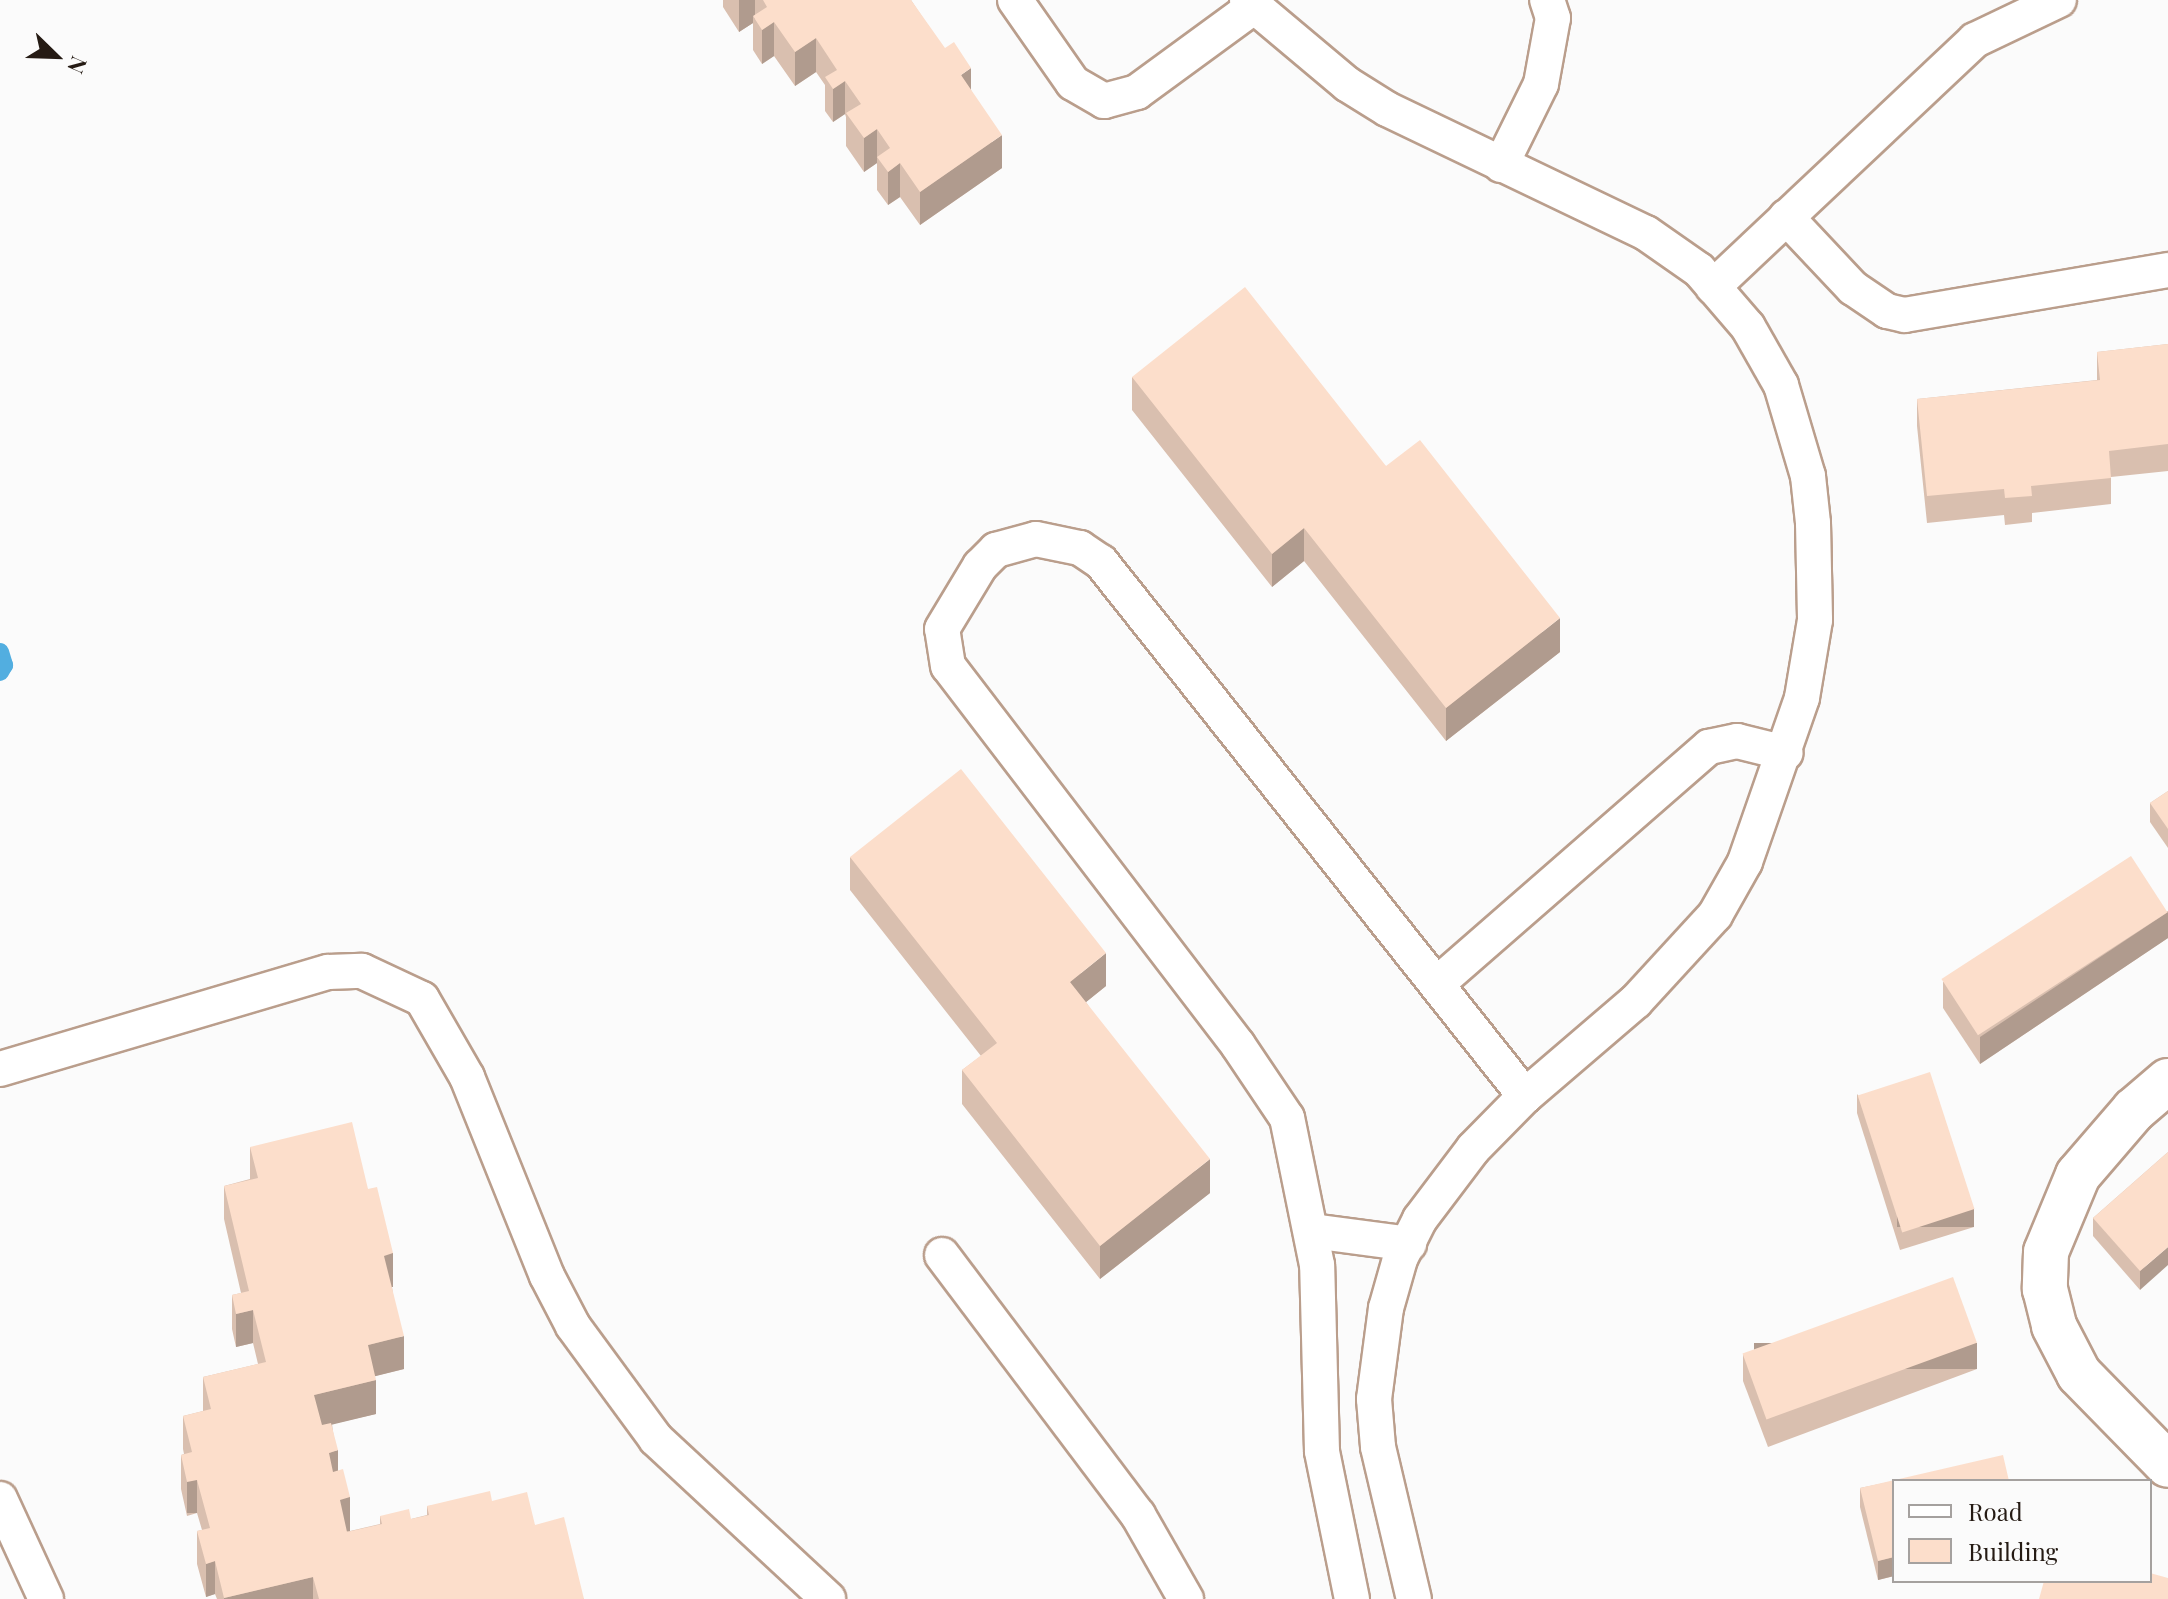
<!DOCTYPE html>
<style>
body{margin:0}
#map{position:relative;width:2168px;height:1599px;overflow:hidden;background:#fbfbfb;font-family:"Playfair Display",serif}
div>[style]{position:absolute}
.stream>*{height:18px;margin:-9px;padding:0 9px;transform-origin:9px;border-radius:9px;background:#52aee0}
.roads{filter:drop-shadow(2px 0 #ba9e8c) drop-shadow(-2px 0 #ba9e8c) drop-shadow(0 2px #ba9e8c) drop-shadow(0 -2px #ba9e8c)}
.lane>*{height:34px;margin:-17px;padding:0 17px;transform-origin:17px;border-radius:17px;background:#fff}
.street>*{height:44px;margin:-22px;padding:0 22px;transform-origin:22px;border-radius:22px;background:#fff}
.wall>*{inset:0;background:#d9bfaf}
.shaded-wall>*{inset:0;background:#b09b8e;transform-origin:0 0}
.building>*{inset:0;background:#fcdecb;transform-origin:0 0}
span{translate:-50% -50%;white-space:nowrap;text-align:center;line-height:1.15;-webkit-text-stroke:6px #fbfbfb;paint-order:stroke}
.legend{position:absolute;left:1892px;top:1479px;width:260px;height:104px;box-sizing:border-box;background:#fbfbfb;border:2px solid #a5a19f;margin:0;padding:10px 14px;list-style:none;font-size:24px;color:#251b14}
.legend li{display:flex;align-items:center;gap:16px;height:40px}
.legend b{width:40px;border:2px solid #a5a19f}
.north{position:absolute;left:16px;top:16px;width:80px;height:80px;-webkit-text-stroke:6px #fbfbfb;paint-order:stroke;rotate:113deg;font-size:22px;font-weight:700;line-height:32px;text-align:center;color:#251b14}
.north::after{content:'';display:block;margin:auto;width:28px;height:36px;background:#251b14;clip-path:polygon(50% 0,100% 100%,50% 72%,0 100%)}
</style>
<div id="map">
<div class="stream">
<div style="left:0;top:652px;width:14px;rotate:73deg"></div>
<div style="left:4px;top:665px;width:8px;rotate:120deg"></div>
</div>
<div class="roads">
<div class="lane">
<div style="left:1015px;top:0;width:101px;rotate:55.1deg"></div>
<div style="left:1073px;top:83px;width:36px;rotate:30deg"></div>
<div style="left:1104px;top:101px;width:34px;rotate:-15deg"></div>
<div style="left:1137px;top:92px;width:144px;rotate:-36.2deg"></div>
<div style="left:1247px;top:0;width:131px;rotate:40deg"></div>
<div style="left:1347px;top:84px;width:47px;rotate:32deg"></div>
<div style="left:1387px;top:109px;width:287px;rotate:25.6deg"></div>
<div style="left:1646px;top:233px;width:65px;rotate:34.9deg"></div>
<div style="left:1699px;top:270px;width:75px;rotate:49.3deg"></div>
<div style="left:1748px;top:327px;width:67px;rotate:60.4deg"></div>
<div style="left:1781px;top:385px;width:95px;rotate:73.5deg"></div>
<div style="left:1808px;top:476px;width:47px;rotate:83.9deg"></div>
<div style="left:1813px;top:523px;width:97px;rotate:88.8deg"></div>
<div style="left:1815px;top:620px;width:79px;rotate:99.5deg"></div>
<div style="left:1802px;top:698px;width:174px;rotate:109.2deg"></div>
<div style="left:1745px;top:862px;width:61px;rotate:119.5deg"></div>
<div style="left:1715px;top:915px;width:117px;rotate:132.6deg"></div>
<div style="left:1636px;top:1001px;width:146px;rotate:139.4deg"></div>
<div style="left:1525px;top:1096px;width:74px;rotate:134.5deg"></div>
<div style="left:1473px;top:1149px;width:88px;rotate:127.1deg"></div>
<div style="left:1420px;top:1219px;width:45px;rotate:116.6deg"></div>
<div style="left:1400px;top:1259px;width:51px;rotate:105.9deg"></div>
<div style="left:1386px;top:1308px;width:92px;rotate:97.5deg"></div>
<div style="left:1374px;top:1399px;width:48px;rotate:85.2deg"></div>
<div style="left:1378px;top:1447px;width:156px;rotate:76.7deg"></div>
<div style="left:1501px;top:165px;width:90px;rotate:-63.7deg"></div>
<div style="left:1541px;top:84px;width:67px;rotate:-79.7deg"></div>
<div style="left:1553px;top:18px;width:19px;rotate:-108deg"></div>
<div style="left:1786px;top:217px;width:98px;rotate:46.7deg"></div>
<div style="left:1853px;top:288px;width:41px;rotate:34.1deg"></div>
<div style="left:1887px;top:311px;width:18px;rotate:13deg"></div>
<div style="left:1905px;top:315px;width:267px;rotate:-9.7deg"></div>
<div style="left:1713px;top:287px;width:360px;rotate:-43.3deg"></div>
<div style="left:1975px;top:40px;width:93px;rotate:-25.5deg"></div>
<div style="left:1437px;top:984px;width:361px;rotate:-41.1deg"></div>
<div style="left:1709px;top:747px;width:29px;rotate:-12deg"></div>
<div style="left:1737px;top:741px;width:50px;rotate:13.8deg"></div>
<div style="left:0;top:1069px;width:342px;rotate:-16.5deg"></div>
<div style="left:328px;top:972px;width:34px;rotate:-2deg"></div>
<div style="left:362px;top:971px;width:66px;rotate:25deg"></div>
<div style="left:422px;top:999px;width:90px;rotate:60deg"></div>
<div style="left:467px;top:1077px;width:214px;rotate:68.1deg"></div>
<div style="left:547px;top:1276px;width:56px;rotate:62.5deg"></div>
<div style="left:573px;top:1326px;width:140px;rotate:53.7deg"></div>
<div style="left:656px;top:1439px;width:235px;rotate:42.9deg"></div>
<div style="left:1312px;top:1231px;width:98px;rotate:7.6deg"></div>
<div style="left:942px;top:1255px;width:326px;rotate:53deg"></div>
<div style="left:1138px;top:1515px;width:97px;rotate:60.3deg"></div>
<div style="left:0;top:1499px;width:110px;rotate:65.3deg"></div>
<div style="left:1352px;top:1599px;width:151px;rotate:-101.5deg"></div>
<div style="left:1322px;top:1451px;width:186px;rotate:-91.5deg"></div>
<div style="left:1317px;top:1265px;width:150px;rotate:-101.5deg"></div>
<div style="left:1287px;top:1118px;width:88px;rotate:-123.9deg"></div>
<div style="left:1238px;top:1045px;width:477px;rotate:-127.4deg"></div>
<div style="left:948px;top:666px;width:37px;rotate:-99deg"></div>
<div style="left:942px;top:629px;width:74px;rotate:-58.9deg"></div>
<div style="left:980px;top:566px;width:23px;rotate:-45deg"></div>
<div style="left:996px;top:550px;width:41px;rotate:-15.4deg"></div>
<div style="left:1036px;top:539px;width:45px;rotate:11.6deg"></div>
<div style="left:1080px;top:548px;width:25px;rotate:34deg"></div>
<div style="left:1101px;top:562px;width:682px;rotate:51.55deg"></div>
</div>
<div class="street">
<div style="left:2168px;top:1081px;width:45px;rotate:139.5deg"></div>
<div style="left:2134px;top:1110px;width:86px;rotate:130.7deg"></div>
<div style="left:2078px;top:1175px;width:83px;rotate:112.6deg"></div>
<div style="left:2046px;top:1252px;width:37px;rotate:92deg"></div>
<div style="left:2045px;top:1289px;width:38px;rotate:76deg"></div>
<div style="left:2054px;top:1326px;width:54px;rotate:62.5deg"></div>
<div style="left:2079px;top:1374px;width:127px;rotate:45.6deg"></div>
</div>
</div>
<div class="wall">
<div style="clip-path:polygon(723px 0,911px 0,971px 90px,1002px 168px,920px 225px,900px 197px,888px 205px,877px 190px,877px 163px,864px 172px,846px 146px,846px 117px,845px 114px,833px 122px,825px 111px,825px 85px,816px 72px,795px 86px,774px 56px,762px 64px,753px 50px,753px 23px,739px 32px,723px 7px)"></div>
<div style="clip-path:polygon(2168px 344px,2168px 471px,2111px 477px,2111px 504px,2032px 513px,2032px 522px,2005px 525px,2004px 515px,1927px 523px,1917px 426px,1917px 399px,2097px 380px,2097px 352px)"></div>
<div style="clip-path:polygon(1132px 377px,1386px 466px,1560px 652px,1446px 741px,1304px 561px,1272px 587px,1132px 410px)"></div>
<div style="clip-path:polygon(2168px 791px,2168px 848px,2150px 822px,2150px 803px)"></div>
<div style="clip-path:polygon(850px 857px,1106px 986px,1086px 1002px,1210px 1193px,1100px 1279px,962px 1104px,962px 1070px,981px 1056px,850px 890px)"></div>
<div style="clip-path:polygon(2168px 911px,2168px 938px,1980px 1064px,1943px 1008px,1943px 982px)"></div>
<div style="clip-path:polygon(1857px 1094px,1974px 1227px,1900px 1250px,1857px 1113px)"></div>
<div style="clip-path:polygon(250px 1147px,368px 1189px,393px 1287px,392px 1287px,404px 1369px,375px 1376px,376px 1414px,332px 1424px,338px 1470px,350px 1531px,380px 1524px,380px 1516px,411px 1519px,427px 1515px,427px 1506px,492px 1501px,535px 1525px,584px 1599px,217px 1599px,215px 1594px,206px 1597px,197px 1564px,197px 1531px,202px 1530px,197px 1513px,187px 1516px,181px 1489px,181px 1455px,184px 1454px,183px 1449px,183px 1416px,203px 1411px,203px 1377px,258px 1364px,253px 1343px,236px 1347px,232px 1329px,232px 1295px,241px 1293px,224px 1219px,224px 1186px,250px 1179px)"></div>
<div style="clip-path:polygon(2168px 1152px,2140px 1290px,2093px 1236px,2093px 1218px)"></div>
<div style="clip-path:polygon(1743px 1355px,1977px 1369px,1768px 1447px,1743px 1381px)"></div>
<div style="clip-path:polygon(1894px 1481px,1894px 1576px,1878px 1580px,1860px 1507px,1860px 1488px)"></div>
</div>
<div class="shaded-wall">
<div style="clip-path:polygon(739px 0,755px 0,755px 19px,753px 16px,753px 23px,739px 32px)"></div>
<div style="clip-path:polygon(774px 22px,774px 56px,762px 64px,762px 30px)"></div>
<div style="clip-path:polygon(816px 38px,816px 72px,795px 86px,795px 52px)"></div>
<div style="clip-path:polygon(971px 68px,971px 101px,961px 75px)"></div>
<div style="clip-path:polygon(845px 81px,845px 114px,833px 122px,833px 89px)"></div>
<div style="clip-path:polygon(877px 129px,877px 163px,864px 172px,864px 138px)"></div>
<div style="clip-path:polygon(1002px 135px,1002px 168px,920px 225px,920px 192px)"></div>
<div style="clip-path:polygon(900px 163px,900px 197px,888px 205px,888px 172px)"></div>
<div style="clip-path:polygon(1304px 528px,1304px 561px,1272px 587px,1272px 554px)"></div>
<div style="clip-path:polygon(1560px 618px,1560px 652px,1446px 741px,1446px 708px)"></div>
<div style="clip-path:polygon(2168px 912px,2168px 938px,1980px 1064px,1980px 1037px)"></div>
<div style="clip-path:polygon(1106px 953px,1106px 986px,1070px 1015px,1070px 982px)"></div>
<div style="clip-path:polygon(1210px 1159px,1210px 1193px,1100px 1279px,1100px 1246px)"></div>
<div style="left:1974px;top:1209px;width:18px;height:77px;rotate:90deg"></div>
<div style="clip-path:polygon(2168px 1247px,2168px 1265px,2140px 1290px,2140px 1271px)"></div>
<div style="left:393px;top:1253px;width:34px;height:9px;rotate:90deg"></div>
<div style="clip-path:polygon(253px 1310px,253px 1343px,236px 1347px,236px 1314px)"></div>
<div style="clip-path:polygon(404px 1336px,404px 1369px,368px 1378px,368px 1345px)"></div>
<div style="left:1977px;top:1343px;width:26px;height:223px;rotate:90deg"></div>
<div style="clip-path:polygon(376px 1380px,376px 1414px,314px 1429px,314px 1395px)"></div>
<div style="clip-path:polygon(338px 1450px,338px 1484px,329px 1487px,329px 1453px)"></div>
<div style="left:197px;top:1480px;width:33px;height:10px;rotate:90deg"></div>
<div style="left:350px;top:1497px;width:34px;height:10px;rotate:90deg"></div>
<div style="clip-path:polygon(1894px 1557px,1894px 1576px,1878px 1580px,1878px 1561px)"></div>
<div style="clip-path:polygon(215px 1561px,215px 1594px,206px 1597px,206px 1564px)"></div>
<div style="clip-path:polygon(313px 1577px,313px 1599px,224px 1599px,224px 1598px)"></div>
</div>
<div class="building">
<div style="clip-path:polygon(763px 0,911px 0,945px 48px,954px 42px,971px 68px,961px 75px,1002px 135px,920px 192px,900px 163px,888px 172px,877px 157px,890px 148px,877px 129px,864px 138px,846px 113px,861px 104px,845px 81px,833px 89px,825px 77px,837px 70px,816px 38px,795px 52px,774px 22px,762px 30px,753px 16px,767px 7px)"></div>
<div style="clip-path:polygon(1245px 287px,1386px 466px,1420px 440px,1560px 618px,1446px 708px,1304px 528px,1272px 554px,1132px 377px)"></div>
<div style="clip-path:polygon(2168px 344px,2168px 444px,2109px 451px,2111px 478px,2031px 486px,2032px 496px,2005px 498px,2004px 489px,1927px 496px,1917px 399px,2100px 380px,2097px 352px)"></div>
<div style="clip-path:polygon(961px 769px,1106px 953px,1070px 982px,1210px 1159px,1100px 1246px,962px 1070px,997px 1043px,850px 857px)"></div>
<div style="clip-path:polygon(2168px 791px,2168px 829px,2150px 803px)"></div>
<div style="left:2131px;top:856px;width:67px;height:226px;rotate:57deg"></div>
<div style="left:1930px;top:1072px;width:144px;height:76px;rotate:72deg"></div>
<div style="clip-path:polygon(352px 1122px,368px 1189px,377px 1187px,393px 1253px,384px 1256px,404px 1336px,368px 1345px,376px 1380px,314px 1395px,322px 1425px,331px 1423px,338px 1450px,329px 1453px,333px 1472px,343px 1469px,350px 1497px,340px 1500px,347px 1532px,382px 1524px,380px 1516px,409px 1509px,411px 1519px,429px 1515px,427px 1506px,490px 1491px,492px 1501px,527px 1492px,535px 1525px,564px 1517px,584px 1599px,319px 1599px,313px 1577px,224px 1598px,215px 1561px,206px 1564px,197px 1531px,210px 1528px,197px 1480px,187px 1482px,181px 1455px,192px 1452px,183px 1416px,211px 1409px,203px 1377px,266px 1362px,253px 1310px,236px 1314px,232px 1295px,249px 1291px,224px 1186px,258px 1178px,250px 1147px)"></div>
<div style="clip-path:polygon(2168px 1152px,2168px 1247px,2140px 1271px,2093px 1218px)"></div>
<div style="left:1953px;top:1277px;width:70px;height:224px;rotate:70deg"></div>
<div style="clip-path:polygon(2003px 1455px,2009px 1481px,1894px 1481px,1894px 1557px,1878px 1561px,1860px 1488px)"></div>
<div style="clip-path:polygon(2150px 1573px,2168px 1578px,2168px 1599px,2039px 1599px,2044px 1581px,2150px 1581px)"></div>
</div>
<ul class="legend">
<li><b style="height:10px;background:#fff"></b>Road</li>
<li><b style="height:22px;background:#fcdecb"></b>Building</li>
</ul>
<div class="north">N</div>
</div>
